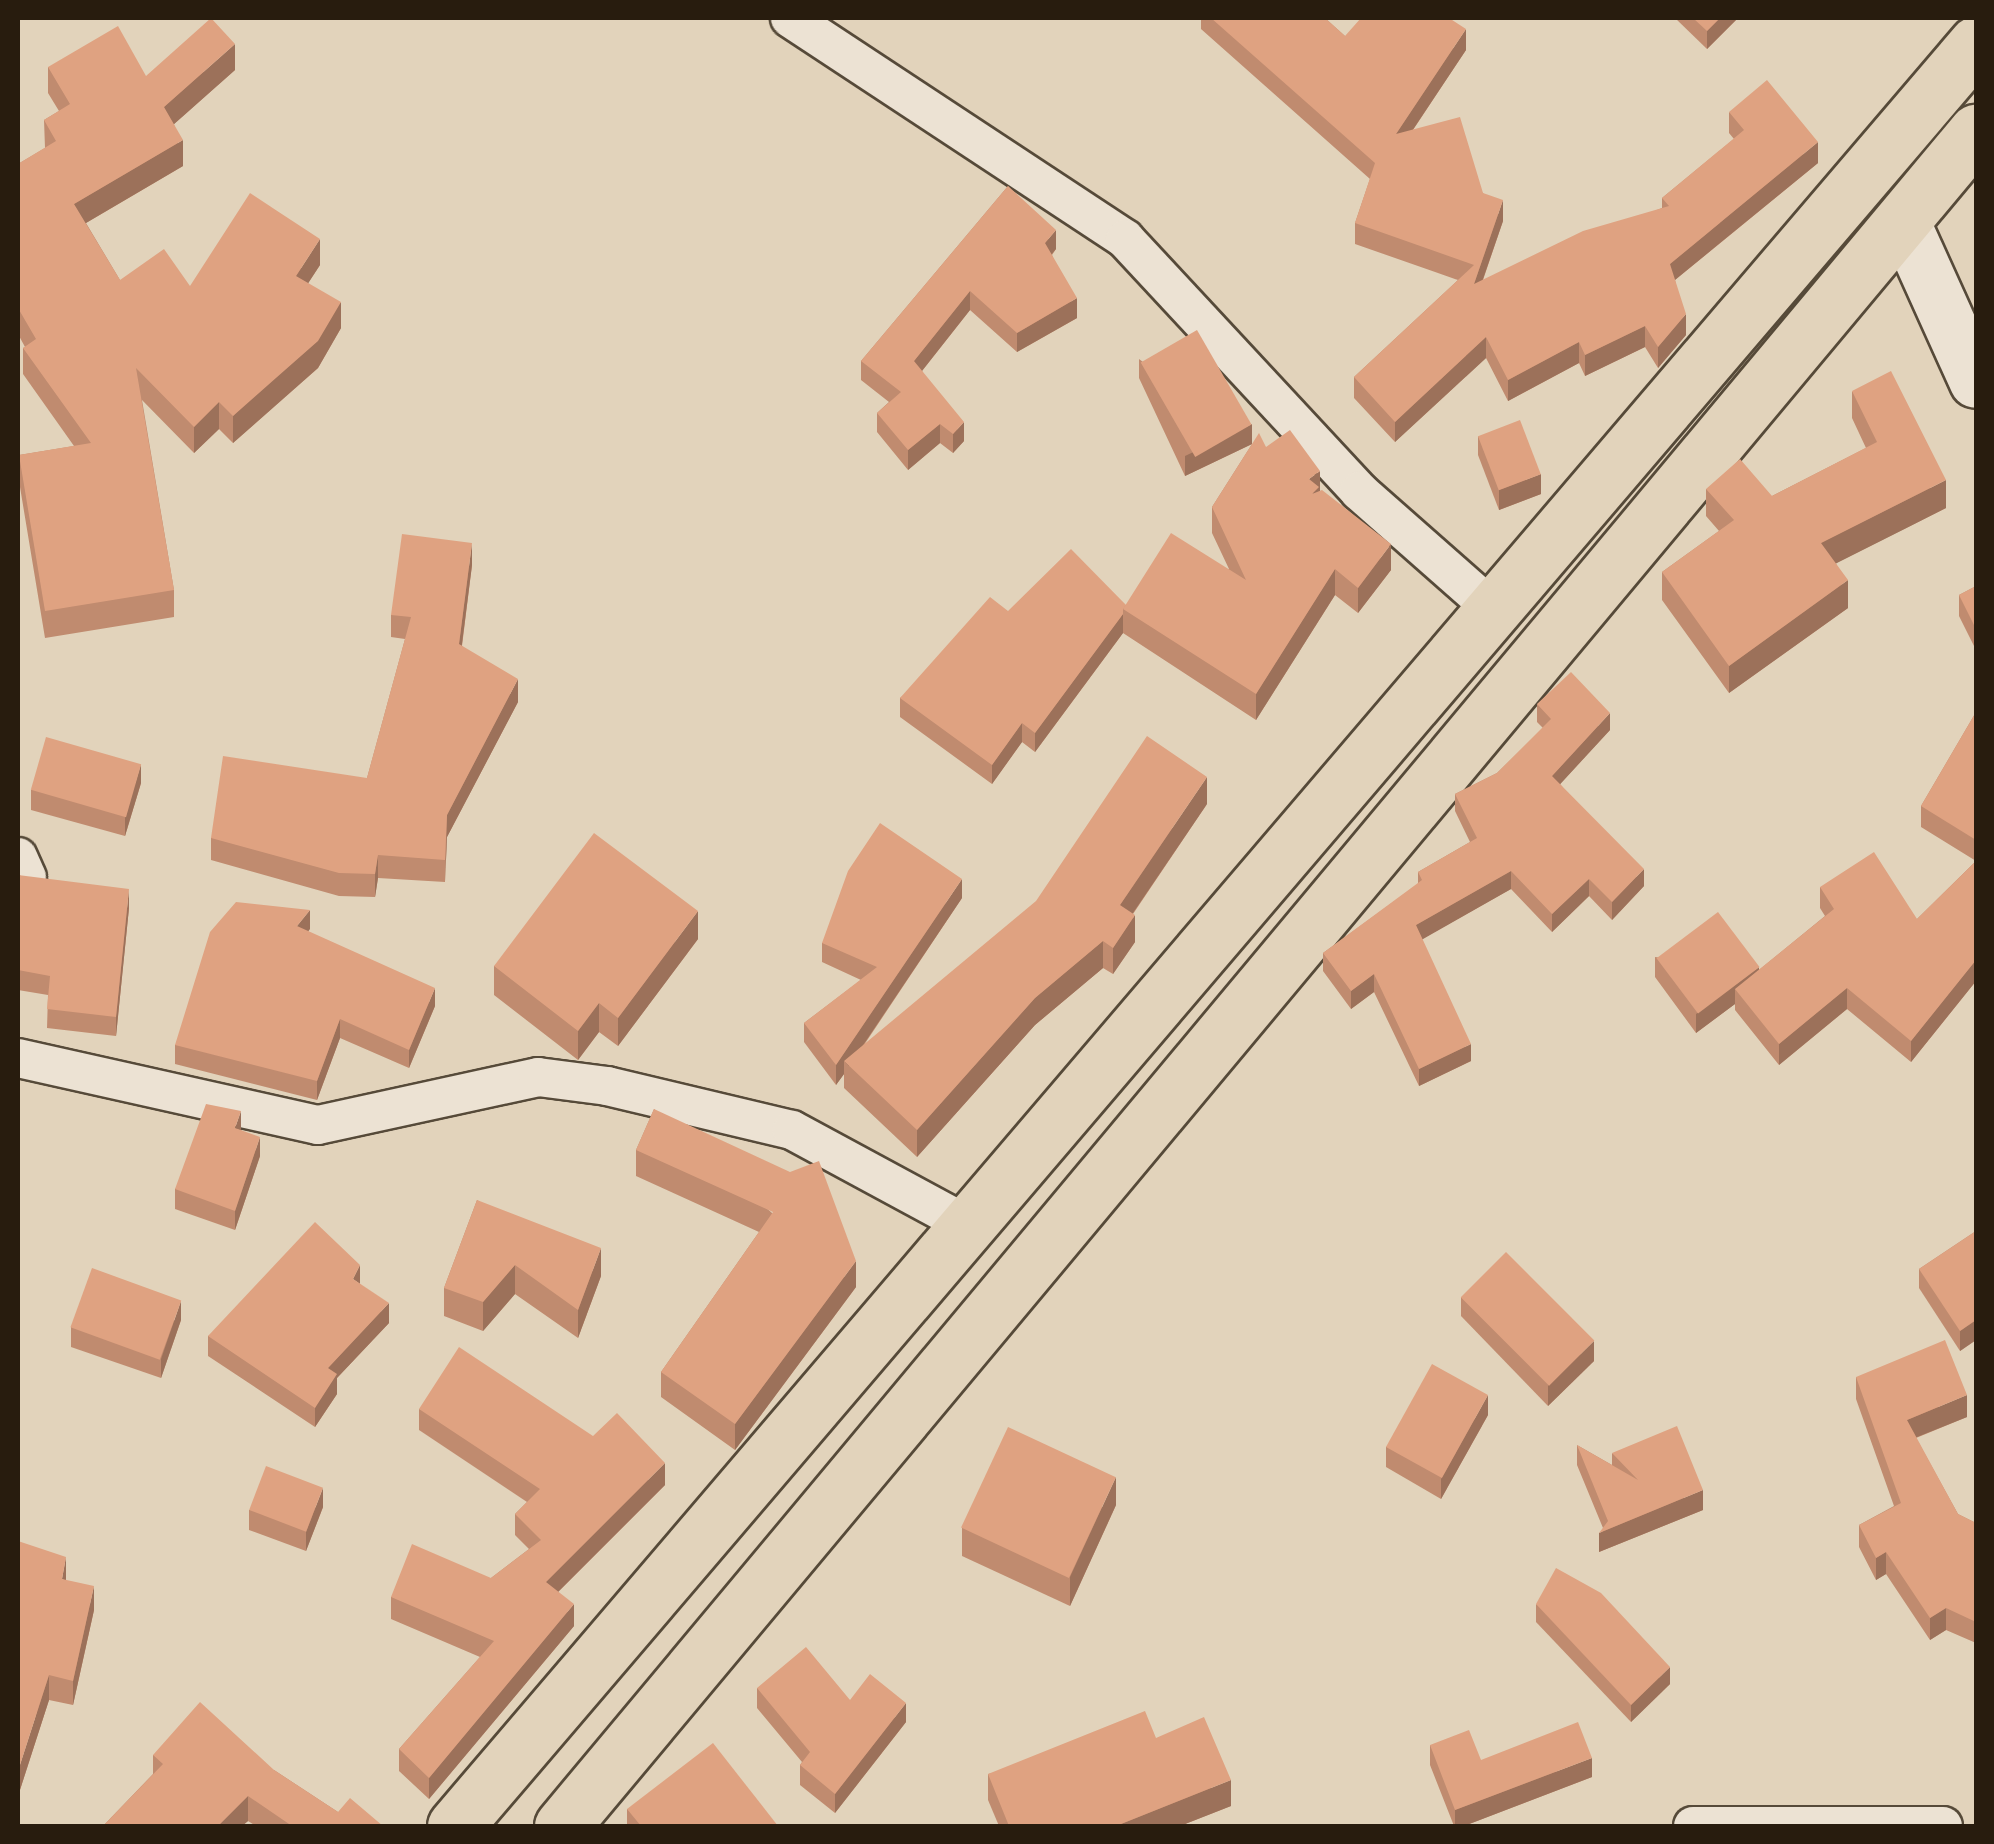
<!DOCTYPE html>
<style>
body{margin:0}
#map{position:relative;width:1994px;height:1844px;overflow:hidden;background:#e2d3bb;font-family:"Old Standard TT",serif}
div>[style]{position:absolute}
.roads{filter:drop-shadow(2px 0 #564a39) drop-shadow(-2px 0 #564a39) drop-shadow(0 2px #564a39) drop-shadow(0 -2px #564a39)}
.street>*{height:38px;margin:-19px;padding:0 19px;transform-origin:19px;border-radius:19px;background:#ece2d3}
.secondary>*{height:52px;margin:-26px;padding:0 26px;transform-origin:26px;border-radius:26px;background:#ece2d3}
.primary>*{height:55px;margin:-27.5px;padding:0 27.5px;transform-origin:27.5px;border-radius:27.5px;background:#e2d3bb}
.wall>*{inset:0;background:#c08b6f}
.shaded-wall>*{inset:0;background:#9c715a}
.building>*{inset:0;background:#dfa281;transform-origin:0 0}
span{translate:-50% -50%;white-space:nowrap;text-align:center;line-height:1.15;-webkit-text-stroke:8px #ece2d3;paint-order:stroke}
.frame{position:absolute;inset:0;border:20px solid #281c0e;pointer-events:none}
</style>
<div id="map">
<div class="roads">
<div class="street">
<div style="left:790px;top:18px;width:401px;rotate:33.4deg"></div>
<div style="left:1125px;top:239px;width:344px;rotate:47.1deg"></div>
<div style="left:1359px;top:491px;width:179px;rotate:41.4deg"></div>
<div style="left:18px;top:857px;width:22px;rotate:66deg"></div>
<div style="left:18px;top:1058px;width:307px;rotate:12.6deg"></div>
<div style="left:318px;top:1125px;width:225px;rotate:-12.3deg"></div>
<div style="left:538px;top:1077px;width:70px;rotate:7.4deg"></div>
<div style="left:607px;top:1086px;width:190px;rotate:13.4deg"></div>
<div style="left:792px;top:1130px;width:196px;rotate:28.4deg"></div>
<div style="left:1693px;top:1826px;width:250px"></div>
</div>
<div class="secondary">
<div style="left:1905px;top:225px;width:172px;rotate:65.7deg"></div>
</div>
<div class="primary">
<div style="left:455px;top:1826px;width:2343px;rotate:-49.52deg"></div>
<div style="left:562px;top:1826px;width:2207px;rotate:-50.15deg"></div>
</div>
</div>
<div class="wall">
<div style="clip-path:polygon(1201px 18px,1325px 18px,1345px 36px,1466px 50px,1413px 130px,1483px 193px,1503px 221px,1483px 280px,1662px 208px,1662px 198px,1734px 139px,1729px 133px,1729px 112px,1818px 163px,1675px 280px,1686px 335px,1658px 368px,1645px 347px,1585px 376px,1579px 363px,1508px 401px,1486px 358px,1395px 442px,1354px 398px,1354px 377px,1458px 280px,1355px 244px,1355px 223px,1370px 179px,1201px 29px)"></div>
<div style="clip-path:polygon(1675px 18px,1738px 18px,1707px 49px)"></div>
<div style="clip-path:polygon(48px 67px,146px 76px,235px 70px,174px 124px,183px 166px,86px 223px,120px 280px,190px 286px,320px 265px,308px 283px,341px 328px,318px 368px,233px 443px,219px 429px,194px 453px,142px 400px,174px 590px,174px 617px,45px 638px,19px 481px,19px 455px,74px 446px,23px 374px,23px 348px,25px 347px,18px 334px,18px 164px,45px 148px,44px 120px,59px 111px,48px 93px)"></div>
<div style="clip-path:polygon(1008px 186px,1056px 249px,1052px 255px,1077px 318px,1017px 352px,970px 310px,922px 371px,964px 441px,953px 453px,940px 443px,908px 470px,877px 432px,877px 413px,889px 402px,861px 380px,861px 361px)"></div>
<div style="clip-path:polygon(1139px 359px,1252px 444px,1266px 447px,1320px 491px,1391px 570px,1358px 613px,1335px 595px,1256px 720px,1123px 633px,1035px 752px,1022px 742px,992px 784px,900px 717px,900px 698px,1008px 611px,1126px 605px,1229px 569px,1212px 533px,1212px 507px,1252px 444px,1185px 476px,1139px 378px)"></div>
<div style="clip-path:polygon(1852px 391px,1946px 508px,1836px 563px,1848px 608px,1729px 693px,1662px 600px,1662px 572px,1719px 531px,1706px 516px,1706px 489px,1772px 496px,1866px 448px,1852px 418px)"></div>
<div style="clip-path:polygon(1478px 436px,1541px 494px,1499px 510px,1478px 455px)"></div>
<div style="clip-path:polygon(472px 565px,462px 646px,518px 702px,447px 837px,445px 882px,378px 878px,375px 897px,339px 896px,211px 860px,211px 838px,367px 778px,405px 639px,391px 637px,391px 615px)"></div>
<div style="clip-path:polygon(1976px 586px,1976px 650px,1959px 616px,1959px 595px)"></div>
<div style="clip-path:polygon(1537px 704px,1610px 730px,1560px 784px,1644px 886px,1612px 920px,1589px 896px,1552px 932px,1511px 889px,1422px 939px,1471px 1061px,1419px 1086px,1374px 992px,1351px 1009px,1323px 971px,1323px 953px,1418px 884px,1418px 872px,1470px 842px,1455px 811px,1455px 794px,1497px 773px,1543px 728px,1537px 722px)"></div>
<div style="clip-path:polygon(1976px 712px,1976px 981px,1911px 1062px,1847px 1009px,1779px 1065px,1735px 1010px,1735px 1004px,1696px 1033px,1655px 977px,1655px 957px,1759px 970px,1825px 916px,1820px 908px,1820px 887px,1917px 919px,1976px 861px,1921px 827px,1921px 806px)"></div>
<div style="clip-path:polygon(141px 783px,125px 836px,31px 810px,31px 790px)"></div>
<div style="clip-path:polygon(1207px 804px,1133px 914px,1135px 942px,1113px 974px,1103px 968px,1035px 1025px,917px 1157px,844px 1088px,844px 1074px,836px 1085px,804px 1042px,804px 1023px,861px 980px,822px 962px,822px 943px,962px 898px,864px 1045px)"></div>
<div style="clip-path:polygon(18px 875px,129px 908px,116px 1036px,47px 1028px,48px 995px,18px 990px)"></div>
<div style="clip-path:polygon(310px 929px,308px 932px,435px 1006px,409px 1068px,340px 1038px,317px 1100px,175px 1064px,175px 1045px)"></div>
<div style="clip-path:polygon(698px 939px,618px 1046px,599px 1032px,578px 1060px,494px 995px,494px 966px)"></div>
<div style="clip-path:polygon(654px 1109px,856px 1287px,735px 1450px,661px 1397px,661px 1372px,759px 1232px,636px 1176px,636px 1150px)"></div>
<div style="clip-path:polygon(241px 1130px,260px 1156px,235px 1230px,175px 1209px,175px 1189px)"></div>
<div style="clip-path:polygon(477px 1200px,601px 1276px,578px 1338px,515px 1294px,483px 1331px,444px 1316px,444px 1288px)"></div>
<div style="clip-path:polygon(1976px 1231px,1976px 1340px,1960px 1351px,1919px 1288px,1919px 1269px)"></div>
<div style="clip-path:polygon(360px 1284px,389px 1323px,337px 1378px,337px 1394px,315px 1427px,208px 1356px,208px 1336px)"></div>
<div style="clip-path:polygon(1461px 1297px,1594px 1361px,1548px 1406px,1461px 1316px)"></div>
<div style="clip-path:polygon(181px 1320px,161px 1378px,71px 1347px,71px 1327px)"></div>
<div style="clip-path:polygon(1856px 1377px,1967px 1417px,1916px 1438px,1958px 1514px,1976px 1523px,1976px 1643px,1946px 1630px,1930px 1640px,1886px 1574px,1876px 1580px,1859px 1547px,1859px 1525px,1894px 1506px,1856px 1399px)"></div>
<div style="clip-path:polygon(419px 1409px,665px 1485px,558px 1592px,574px 1626px,429px 1799px,399px 1771px,399px 1749px,480px 1657px,391px 1619px,391px 1597px,491px 1578px,529px 1549px,515px 1535px,515px 1514px,527px 1502px,419px 1430px)"></div>
<div style="clip-path:polygon(1488px 1415px,1441px 1499px,1386px 1467px,1386px 1447px)"></div>
<div style="clip-path:polygon(1577px 1445px,1612px 1465px,1612px 1453px,1703px 1510px,1599px 1552px,1603px 1528px,1577px 1465px)"></div>
<div style="clip-path:polygon(1116px 1505px,1070px 1606px,962px 1556px,962px 1528px)"></div>
<div style="clip-path:polygon(323px 1507px,306px 1551px,249px 1530px,249px 1510px)"></div>
<div style="clip-path:polygon(66px 1580px,94px 1610px,73px 1705px,49px 1700px,18px 1796px)"></div>
<div style="clip-path:polygon(1536px 1604px,1670px 1684px,1631px 1722px,1536px 1622px)"></div>
<div style="clip-path:polygon(757px 1688px,850px 1700px,906px 1722px,835px 1813px,800px 1785px,800px 1765px,802px 1762px,757px 1708px)"></div>
<div style="clip-path:polygon(1156px 1738px,1231px 1806px,1180px 1826px,999px 1826px,988px 1800px,988px 1774px)"></div>
<div style="clip-path:polygon(1430px 1745px,1481px 1760px,1592px 1777px,1464px 1826px,1454px 1826px,1430px 1765px)"></div>
<div style="clip-path:polygon(153px 1755px,274px 1770px,338px 1812px,383px 1826px,256px 1826px,248px 1821px,242px 1826px,103px 1826px,153px 1774px)"></div>
<div style="clip-path:polygon(627px 1809px,778px 1826px,627px 1826px)"></div>
</div>
<div class="shaded-wall">
<div style="clip-path:polygon(1720px 18px,1738px 18px,1707px 49px,1707px 31px)"></div>
<div style="clip-path:polygon(1466px 29px,1466px 50px,1396px 155px,1396px 134px)"></div>
<div style="clip-path:polygon(235px 44px,235px 70px,164px 133px,164px 107px)"></div>
<div style="clip-path:polygon(183px 140px,183px 166px,74px 230px,74px 204px)"></div>
<div style="clip-path:polygon(1818px 142px,1818px 163px,1670px 284px,1670px 264px)"></div>
<div style="clip-path:polygon(1503px 200px,1503px 221px,1474px 305px,1474px 284px)"></div>
<div style="clip-path:polygon(1056px 230px,1056px 249px,1045px 262px,1045px 243px)"></div>
<div style="clip-path:polygon(320px 239px,320px 265px,296px 302px,296px 276px)"></div>
<div style="clip-path:polygon(970px 291px,970px 310px,914px 381px,914px 361px)"></div>
<div style="clip-path:polygon(1077px 298px,1077px 318px,1017px 352px,1017px 333px)"></div>
<div style="clip-path:polygon(341px 302px,341px 328px,318px 368px,233px 443px,233px 416px)"></div>
<div style="clip-path:polygon(1686px 314px,1686px 335px,1658px 368px,1658px 347px)"></div>
<div style="clip-path:polygon(1645px 326px,1645px 347px,1585px 376px,1585px 355px)"></div>
<div style="clip-path:polygon(1486px 337px,1486px 358px,1395px 442px,1395px 422px)"></div>
<div style="clip-path:polygon(1579px 342px,1579px 363px,1508px 401px,1508px 380px)"></div>
<div style="clip-path:polygon(219px 402px,219px 429px,194px 453px,194px 427px)"></div>
<div style="clip-path:polygon(964px 422px,964px 441px,953px 453px,953px 434px)"></div>
<div style="clip-path:polygon(940px 424px,940px 443px,908px 470px,908px 450px)"></div>
<div style="clip-path:polygon(1252px 424px,1252px 444px,1185px 476px,1185px 456px)"></div>
<div style="clip-path:polygon(1320px 471px,1320px 497px,1319px 513px,1309px 479px)"></div>
<div style="clip-path:polygon(1541px 474px,1541px 494px,1499px 510px,1499px 490px)"></div>
<div style="clip-path:polygon(1946px 480px,1946px 508px,1821px 571px,1821px 543px)"></div>
<div style="clip-path:polygon(472px 543px,472px 565px,459px 667px,459px 644px)"></div>
<div style="clip-path:polygon(1391px 544px,1391px 570px,1358px 613px,1358px 588px)"></div>
<div style="clip-path:polygon(1335px 569px,1335px 595px,1256px 720px,1256px 694px)"></div>
<div style="clip-path:polygon(1848px 580px,1848px 608px,1729px 693px,1729px 666px)"></div>
<div style="clip-path:polygon(1123px 614px,1123px 633px,1035px 752px,1035px 733px)"></div>
<div style="clip-path:polygon(518px 679px,518px 702px,447px 837px,445px 882px,447px 815px)"></div>
<div style="clip-path:polygon(1610px 713px,1610px 730px,1552px 793px,1552px 776px)"></div>
<div style="clip-path:polygon(1022px 723px,1022px 742px,992px 784px,992px 765px)"></div>
<div style="clip-path:polygon(141px 764px,141px 783px,125px 836px,125px 817px)"></div>
<div style="clip-path:polygon(1207px 777px,1207px 804px,1120px 932px,1120px 905px)"></div>
<div style="clip-path:polygon(378px 855px,378px 878px,375px 897px,375px 874px)"></div>
<div style="clip-path:polygon(1644px 869px,1644px 886px,1612px 920px,1612px 902px)"></div>
<div style="clip-path:polygon(1511px 871px,1511px 889px,1416px 943px,1416px 925px)"></div>
<div style="clip-path:polygon(962px 879px,962px 898px,849px 1066px,844px 1061px,844px 1074px,836px 1085px,836px 1065px)"></div>
<div style="clip-path:polygon(1589px 879px,1589px 896px,1552px 932px,1552px 914px)"></div>
<div style="clip-path:polygon(129px 889px,129px 908px,116px 1036px,116px 1017px)"></div>
<div style="clip-path:polygon(310px 910px,310px 929px,297px 945px,297px 926px)"></div>
<div style="clip-path:polygon(698px 911px,698px 939px,618px 1046px,618px 1018px)"></div>
<div style="clip-path:polygon(1135px 915px,1135px 942px,1113px 974px,1113px 948px)"></div>
<div style="clip-path:polygon(1103px 941px,1103px 968px,1035px 1025px,917px 1157px,917px 1130px,1035px 998px)"></div>
<div style="clip-path:polygon(1976px 960px,1976px 981px,1911px 1062px,1911px 1041px)"></div>
<div style="clip-path:polygon(1759px 967px,1759px 987px,1735px 989px,1735px 1004px,1696px 1033px,1696px 1014px)"></div>
<div style="clip-path:polygon(1374px 974px,1374px 992px,1351px 1009px,1351px 991px)"></div>
<div style="clip-path:polygon(435px 988px,435px 1006px,409px 1068px,409px 1050px)"></div>
<div style="clip-path:polygon(1847px 988px,1847px 1009px,1779px 1065px,1779px 1044px)"></div>
<div style="clip-path:polygon(599px 1003px,599px 1032px,578px 1060px,578px 1031px)"></div>
<div style="clip-path:polygon(340px 1019px,340px 1038px,317px 1100px,317px 1081px)"></div>
<div style="clip-path:polygon(1471px 1044px,1471px 1061px,1419px 1086px,1419px 1069px)"></div>
<div style="clip-path:polygon(241px 1111px,241px 1131px,235px 1128px)"></div>
<div style="clip-path:polygon(260px 1137px,260px 1156px,235px 1230px,235px 1211px)"></div>
<div style="clip-path:polygon(601px 1248px,601px 1276px,578px 1338px,578px 1310px)"></div>
<div style="clip-path:polygon(856px 1261px,856px 1287px,735px 1450px,735px 1424px)"></div>
<div style="clip-path:polygon(360px 1265px,360px 1284px,353px 1279px)"></div>
<div style="clip-path:polygon(515px 1265px,515px 1294px,483px 1331px,483px 1302px)"></div>
<div style="clip-path:polygon(181px 1301px,181px 1320px,161px 1378px,161px 1359px)"></div>
<div style="clip-path:polygon(389px 1303px,389px 1323px,337px 1378px,337px 1394px,315px 1427px,315px 1408px,328px 1368px)"></div>
<div style="clip-path:polygon(1976px 1320px,1976px 1340px,1960px 1351px,1960px 1331px)"></div>
<div style="clip-path:polygon(1594px 1341px,1594px 1361px,1548px 1406px,1548px 1386px)"></div>
<div style="clip-path:polygon(1488px 1395px,1488px 1415px,1441px 1499px,1441px 1479px)"></div>
<div style="clip-path:polygon(1967px 1395px,1967px 1417px,1907px 1441px,1907px 1420px)"></div>
<div style="clip-path:polygon(665px 1463px,665px 1485px,546px 1604px,546px 1582px)"></div>
<div style="clip-path:polygon(1116px 1477px,1116px 1505px,1070px 1606px,1070px 1577px)"></div>
<div style="clip-path:polygon(323px 1488px,323px 1507px,306px 1551px,306px 1532px)"></div>
<div style="clip-path:polygon(1703px 1490px,1703px 1510px,1599px 1552px,1599px 1533px)"></div>
<div style="clip-path:polygon(1886px 1552px,1886px 1574px,1876px 1580px,1876px 1558px)"></div>
<div style="clip-path:polygon(66px 1557px,66px 1581px,62px 1579px)"></div>
<div style="clip-path:polygon(94px 1586px,94px 1610px,73px 1705px,73px 1681px)"></div>
<div style="clip-path:polygon(574px 1604px,574px 1626px,429px 1799px,429px 1778px)"></div>
<div style="clip-path:polygon(1946px 1608px,1946px 1630px,1930px 1640px,1930px 1618px)"></div>
<div style="clip-path:polygon(1670px 1667px,1670px 1684px,1631px 1722px,1631px 1705px)"></div>
<div style="clip-path:polygon(49px 1675px,49px 1700px,18px 1796px,18px 1771px)"></div>
<div style="clip-path:polygon(906px 1703px,906px 1722px,835px 1813px,835px 1794px)"></div>
<div style="clip-path:polygon(1592px 1758px,1592px 1777px,1464px 1826px,1455px 1826px,1455px 1810px)"></div>
<div style="clip-path:polygon(1231px 1780px,1231px 1806px,1180px 1826px,1116px 1826px)"></div>
<div style="clip-path:polygon(248px 1796px,248px 1821px,242px 1826px,218px 1826px)"></div>
</div>
<div class="building">
<div style="clip-path:polygon(211px 18px,235px 44px,164px 107px,183px 140px,74px 204px,120px 280px,164px 249px,190px 286px,250px 193px,320px 239px,296px 276px,341px 302px,318px 341px,233px 416px,219px 402px,194px 427px,136px 368px,174px 590px,45px 611px,19px 455px,91px 443px,23px 348px,36px 339px,18px 308px,18px 164px,56px 141px,44px 120px,70px 104px,48px 67px,118px 26px,146px 76px)"></div>
<div style="clip-path:polygon(1211px 18px,1325px 18px,1345px 36px,1361px 18px,1449px 18px,1466px 29px,1396px 134px,1460px 117px,1483px 193px,1503px 200px,1474px 284px,1583px 231px,1669px 206px,1662px 198px,1744px 130px,1729px 112px,1767px 80px,1818px 142px,1670px 264px,1686px 314px,1658px 347px,1645px 326px,1585px 355px,1579px 342px,1508px 380px,1486px 337px,1395px 422px,1354px 377px,1474px 265px,1355px 223px,1375px 163px)"></div>
<div style="clip-path:polygon(1693px 18px,1720px 18px,1707px 31px)"></div>
<div style="clip-path:polygon(1008px 186px,1056px 230px,1045px 243px,1077px 298px,1017px 333px,970px 291px,914px 361px,964px 422px,953px 434px,940px 424px,908px 450px,877px 413px,901px 392px,861px 361px)"></div>
<div style="left:1197px;top:330px;width:109px;height:65px;rotate:60deg"></div>
<div style="clip-path:polygon(1891px 371px,1946px 480px,1821px 543px,1848px 580px,1729px 666px,1662px 572px,1734px 520px,1706px 489px,1740px 459px,1772px 496px,1877px 442px,1852px 391px)"></div>
<div style="left:1520px;top:420px;width:58px;height:45px;rotate:69deg"></div>
<div style="clip-path:polygon(1290px 430px,1320px 471px,1309px 479px,1319px 487px,1312px 494px,1322px 490px,1391px 544px,1358px 588px,1335px 569px,1256px 694px,1123px 609px,1171px 533px,1246px 580px,1212px 507px,1259px 433px,1266px 447px)"></div>
<div style="clip-path:polygon(402px 534px,472px 543px,459px 644px,518px 679px,447px 815px,445px 860px,378px 855px,375px 874px,339px 873px,211px 838px,223px 756px,367px 778px,411px 617px,391px 615px)"></div>
<div style="clip-path:polygon(1071px 549px,1126px 605px,1123px 609px,1123px 614px,1035px 733px,1022px 723px,992px 765px,900px 698px,990px 597px,1008px 611px)"></div>
<div style="clip-path:polygon(1976px 586px,1976px 629px,1959px 595px)"></div>
<div style="clip-path:polygon(1571px 672px,1610px 713px,1552px 776px,1644px 869px,1612px 902px,1589px 879px,1552px 914px,1511px 871px,1416px 925px,1471px 1044px,1419px 1069px,1374px 974px,1351px 991px,1323px 953px,1422px 880px,1418px 872px,1477px 838px,1455px 794px,1497px 773px,1551px 719px,1537px 704px)"></div>
<div style="clip-path:polygon(1976px 712px,1976px 840px,1921px 806px)"></div>
<div style="clip-path:polygon(1147px 736px,1207px 777px,1120px 905px,1135px 915px,1113px 948px,1103px 941px,1035px 998px,917px 1130px,844px 1061px,1036px 901px)"></div>
<div style="left:46px;top:737px;width:99px;height:55px;rotate:16deg"></div>
<div style="clip-path:polygon(880px 823px,962px 879px,836px 1065px,804px 1023px,877px 967px,822px 943px,848px 871px)"></div>
<div style="clip-path:polygon(594px 833px,698px 911px,618px 1018px,599px 1003px,578px 1031px,494px 966px)"></div>
<div style="clip-path:polygon(1874px 852px,1917px 919px,1976px 861px,1976px 960px,1911px 1041px,1847px 988px,1779px 1044px,1735px 989px,1834px 909px,1820px 887px)"></div>
<div style="clip-path:polygon(18px 875px,129px 889px,116px 1017px,47px 1009px,50px 976px,18px 970px)"></div>
<div style="clip-path:polygon(236px 902px,310px 910px,297px 926px,435px 988px,409px 1050px,340px 1019px,317px 1081px,175px 1045px,210px 932px)"></div>
<div style="left:1718px;top:912px;width:69px;height:77px;rotate:53deg"></div>
<div style="clip-path:polygon(206px 1104px,241px 1111px,235px 1128px,260px 1137px,235px 1211px,175px 1189px)"></div>
<div style="clip-path:polygon(654px 1109px,790px 1172px,819px 1161px,856px 1261px,735px 1424px,661px 1372px,773px 1212px,636px 1150px)"></div>
<div style="clip-path:polygon(477px 1200px,601px 1248px,578px 1310px,515px 1265px,483px 1302px,444px 1288px)"></div>
<div style="clip-path:polygon(315px 1222px,360px 1265px,353px 1279px,389px 1303px,328px 1368px,337px 1374px,315px 1408px,208px 1336px)"></div>
<div style="clip-path:polygon(1976px 1231px,1976px 1320px,1960px 1331px,1919px 1269px)"></div>
<div style="left:1506px;top:1252px;width:125px;height:64px;rotate:45deg"></div>
<div style="left:92px;top:1268px;width:95px;height:63px;rotate:20deg"></div>
<div style="clip-path:polygon(1945px 1340px,1967px 1395px,1907px 1420px,1958px 1514px,1976px 1523px,1976px 1622px,1946px 1608px,1930px 1618px,1886px 1552px,1876px 1558px,1859px 1525px,1901px 1503px,1856px 1377px)"></div>
<div style="clip-path:polygon(459px 1347px,593px 1436px,617px 1413px,665px 1463px,546px 1582px,574px 1604px,429px 1778px,399px 1749px,494px 1641px,391px 1597px,412px 1544px,491px 1578px,541px 1540px,515px 1514px,540px 1489px,419px 1409px)"></div>
<div style="left:1432px;top:1364px;width:64px;height:95px;rotate:29deg"></div>
<div style="clip-path:polygon(1677px 1426px,1703px 1490px,1599px 1533px,1608px 1521px,1577px 1445px,1638px 1480px,1612px 1453px)"></div>
<div style="left:1008px;top:1427px;width:119px;height:111px;rotate:25deg"></div>
<div style="left:266px;top:1466px;width:61px;height:47px;rotate:21deg"></div>
<div style="clip-path:polygon(18px 1541px,66px 1557px,62px 1579px,94px 1586px,73px 1681px,49px 1675px,18px 1771px)"></div>
<div style="clip-path:polygon(1556px 1568px,1601px 1593px,1670px 1667px,1631px 1705px,1536px 1604px)"></div>
<div style="clip-path:polygon(806px 1647px,850px 1700px,870px 1674px,906px 1703px,835px 1794px,800px 1765px,810px 1752px,757px 1688px)"></div>
<div style="clip-path:polygon(200px 1702px,274px 1770px,338px 1812px,350px 1798px,383px 1826px,292px 1826px,248px 1796px,218px 1826px,103px 1826px,163px 1764px,153px 1755px)"></div>
<div style="clip-path:polygon(1145px 1711px,1156px 1738px,1204px 1717px,1231px 1780px,1116px 1826px,1009px 1826px,988px 1774px)"></div>
<div style="clip-path:polygon(1578px 1722px,1592px 1758px,1455px 1810px,1430px 1745px,1469px 1730px,1481px 1760px)"></div>
<div style="clip-path:polygon(713px 1743px,778px 1826px,641px 1826px,627px 1809px)"></div>
</div>
<div class="frame"></div>
</div>
